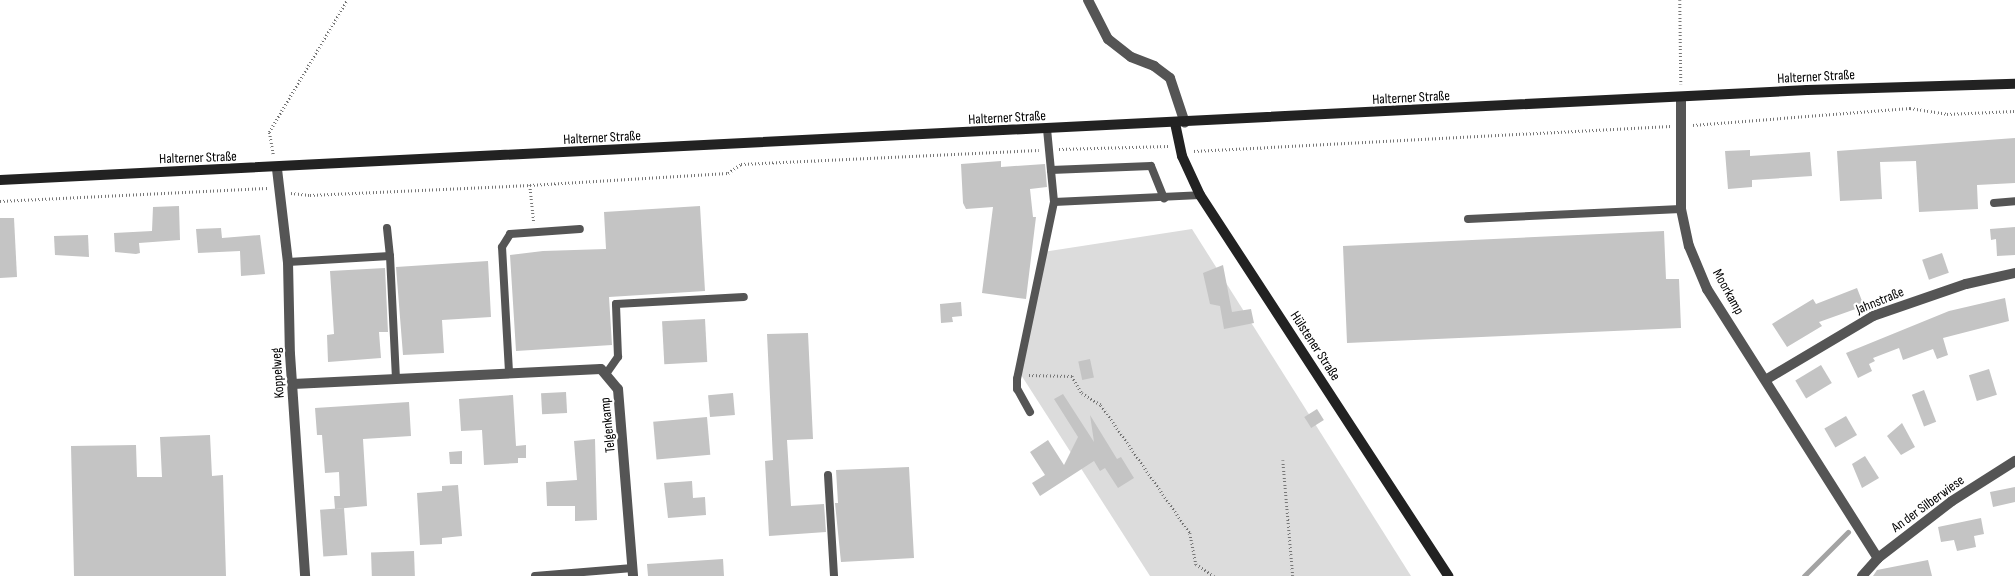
<!DOCTYPE html>
<meta charset="utf-8">
<style>
body{margin:0}
#map{position:relative;width:2015px;height:576px;overflow:hidden;background:#fff;font-family:"Sofia Sans Condensed",sans-serif}
div>[style]{position:absolute}
.green>*{inset:0;background:#dcdcdc}
.stream>*{height:4.5px;margin:-2.25px;padding:0 2.25px;transform-origin:2.25px;border-radius:2.25px;background:#a3a3a3}
.building>*{inset:0;background:#c4c4c4;transform-origin:0 0}
.path>*{height:2.5px;margin-top:-1.25px;transform-origin:0;background:repeating-linear-gradient(90deg,#777 0 1px,transparent 0 3.5px)}
.lane>*{height:8px;margin:-4px;padding:0 4px;transform-origin:4px;border-radius:4px;background:#555}
.street>*{height:10px;margin:-5px;padding:0 5px;transform-origin:5px;border-radius:5px;background:#555}
.secondary>*{height:10px;margin:-5px;padding:0 5px;transform-origin:5px;border-radius:5px;background:#222}
span{translate:-50% -50%;white-space:nowrap;text-align:center;line-height:1.15;-webkit-text-stroke:4.5px #fff;paint-order:stroke}
.street-label{font-size:14px;color:#000}
</style>
<div id="map">
<div class="green">
<div style="clip-path:polygon(1192px 229px,1411px 576px,1150px 576px,1016px 367px,1043px 252px)"></div>
</div>
<div class="stream">
<div style="left:1804px;top:576px;width:62px;rotate:-45deg"></div>
</div>
<div class="building">
<div style="clip-path:polygon(2015px 138px,2015px 183px,1977px 185px,1978px 209px,1919px 212px,1916px 161px,1880px 162px,1882px 199px,1840px 201px,1837px 151px)"></div>
<div style="clip-path:polygon(1750px 150px,1750px 156px,1810px 152px,1812px 176px,1752px 180px,1752px 187px,1728px 189px,1725px 151px)"></div>
<div style="clip-path:polygon(1001px 161px,1001px 167px,1045px 164px,1047px 187px,1030px 189px,1033px 217px,1036px 217px,1026px 299px,982px 293px,993px 207px,966px 209px,963px 203px,961px 164px)"></div>
<div style="clip-path:polygon(179px 206px,180px 240px,139px 243px,140px 253px,136px 254px,115px 252px,114px 233px,152px 231px,153px 207px)"></div>
<div style="clip-path:polygon(700px 206px,705px 291px,609px 297px,612px 345px,516px 351px,510px 255px,543px 251px,606px 249px,604px 212px)"></div>
<div style="clip-path:polygon(0 218px,14px 218px,17px 277px,0 278px)"></div>
<div style="clip-path:polygon(2015px 227px,2015px 255px,1997px 256px,1996px 239px,1991px 240px,1990px 229px)"></div>
<div style="clip-path:polygon(221px 228px,222px 238px,260px 235px,265px 274px,241px 276px,240px 251px,198px 253px,196px 229px)"></div>
<div style="clip-path:polygon(1664px 231px,1666px 279px,1679px 279px,1681px 328px,1347px 343px,1343px 246px)"></div>
<div style="clip-path:polygon(88px 235px,89px 257px,55px 255px,54px 236px)"></div>
<div style="left:1942px;top:253px;width:21px;height:21px;rotate:71deg"></div>
<div style="clip-path:polygon(488px 261px,491px 317px,442px 320px,444px 353px,403px 355px,396px 267px)"></div>
<div style="clip-path:polygon(1223px 265px,1232px 312px,1251px 309px,1254px 323px,1224px 329px,1220px 306px,1210px 304px,1203px 273px)"></div>
<div style="clip-path:polygon(385px 268px,388px 332px,379px 332px,381px 358px,328px 362px,327px 335px,334px 334px,330px 271px)"></div>
<div style="clip-path:polygon(1857px 288px,1864px 306px,1819px 322px,1822px 326px,1787px 347px,1772px 324px,1813px 299px,1816px 304px)"></div>
<div style="clip-path:polygon(2005px 298px,2009px 321px,1943px 338px,1948px 355px,1937px 359px,1933px 349px,1903px 360px,1899px 348px,1873px 358px,1875px 361px,1869px 364px,1872px 371px,1858px 378px,1846px 353px,1949px 311px)"></div>
<div style="clip-path:polygon(961px 302px,962px 316px,952px 317px,953px 322px,941px 323px,940px 304px)"></div>
<div style="left:705px;top:319px;width:43px;height:43px;rotate:87deg"></div>
<div style="clip-path:polygon(808px 333px,813px 439px,787px 440px,791px 506px,824px 504px,826px 532px,769px 536px,765px 461px,773px 460px,767px 334px)"></div>
<div style="left:1090px;top:359px;width:19px;height:12px;rotate:78deg"></div>
<div style="left:1821px;top:365px;width:21px;height:30px;rotate:59deg"></div>
<div style="left:1989px;top:369px;width:27px;height:21px;rotate:73deg"></div>
<div style="left:1924px;top:390px;width:34px;height:13px;rotate:69deg"></div>
<div style="left:566px;top:392px;width:21px;height:25px;rotate:87deg"></div>
<div style="left:733px;top:393px;width:22px;height:25px;rotate:85deg"></div>
<div style="clip-path:polygon(1063px 394px,1094px 442px,1090px 415px,1117px 459px,1121px 457px,1134px 478px,1118px 488px,1105px 468px,1100px 471px,1094px 461px,1040px 496px,1032px 483px,1045px 475px,1030px 452px,1048px 440px,1064px 465px,1078px 437px,1054px 399px)"></div>
<div style="clip-path:polygon(513px 395px,516px 446px,526px 445px,526px 458px,518px 458px,518px 463px,484px 465px,482px 430px,461px 431px,459px 399px)"></div>
<div style="clip-path:polygon(409px 402px,411px 436px,363px 439px,367px 506px,335px 509px,334px 496px,340px 496px,339px 472px,325px 473px,322px 435px,317px 435px,315px 408px)"></div>
<div style="left:1317px;top:409px;width:13px;height:15px;rotate:58deg"></div>
<div style="left:1846px;top:416px;width:22px;height:25px;rotate:60deg"></div>
<div style="left:707px;top:417px;width:38px;height:54px;rotate:85deg"></div>
<div style="clip-path:polygon(1902px 423px,1915px 447px,1901px 455px,1887px 436px)"></div>
<div style="clip-path:polygon(210px 435px,212px 476px,223px 475px,226px 576px,74px 576px,71px 446px,136px 445px,137px 477px,162px 477px,160px 437px)"></div>
<div style="clip-path:polygon(595px 439px,597px 520px,575px 521px,575px 506px,547px 506px,546px 482px,577px 480px,574px 441px)"></div>
<div style="clip-path:polygon(462px 451px,462px 464px,450px 464px,449px 452px)"></div>
<div style="clip-path:polygon(1865px 456px,1879px 478px,1862px 488px,1852px 464px)"></div>
<div style="clip-path:polygon(909px 467px,914px 558px,841px 562px,835px 503px,838px 503px,836px 470px)"></div>
<div style="clip-path:polygon(692px 481px,693px 498px,705px 497px,706px 515px,668px 518px,664px 483px)"></div>
<div style="clip-path:polygon(458px 485px,462px 536px,442px 538px,442px 544px,420px 545px,417px 493px,442px 491px,442px 486px)"></div>
<div style="clip-path:polygon(2015px 487px,2015px 502px,1993px 507px,1990px 492px)"></div>
<div style="left:344px;top:508px;width:47px;height:24px;rotate:86deg"></div>
<div style="clip-path:polygon(1981px 518px,1984px 534px,1974px 536px,1976px 547px,1957px 551px,1954px 540px,1941px 542px,1938px 527px)"></div>
<div style="left:414px;top:551px;width:25px;height:43px;rotate:88deg"></div>
<div style="clip-path:polygon(723px 559px,724px 576px,648px 576px,647px 564px)"></div>
<div style="clip-path:polygon(1928px 560px,1932px 576px,1873px 576px,1877px 570px)"></div>
</div>
<div class="path">
<div style="left:1680px;top:0;width:84px;rotate:89.3deg"></div>
<div style="left:1693px;top:125px;width:218px;rotate:-4.5deg"></div>
<div style="left:1910px;top:108px;width:37px;rotate:9deg"></div>
<div style="left:1947px;top:114px;width:68px;rotate:-2.5deg"></div>
<div style="left:1059px;top:149px;width:110px;rotate:-1.6deg"></div>
<div style="left:1194px;top:151px;width:477px;rotate:-3deg"></div>
<div style="left:273px;top:154px;width:22px;rotate:-100deg"></div>
<div style="left:269px;top:132px;width:153px;rotate:-59.4deg"></div>
<div style="left:530px;top:185px;width:38px;rotate:84deg"></div>
<div style="left:291px;top:193px;width:19px;rotate:6deg"></div>
<div style="left:310px;top:195px;width:220px;rotate:-2.6deg"></div>
<div style="left:530px;top:185px;width:198px;rotate:-3.5deg"></div>
<div style="left:728px;top:173px;width:16px;rotate:-35deg"></div>
<div style="left:741px;top:164px;width:298px;rotate:-2.7deg"></div>
<div style="left:0;top:201px;width:268px;rotate:-2.8deg"></div>
<div style="left:1029px;top:375px;width:43px;rotate:1.3deg"></div>
<div style="left:1072px;top:376px;width:20px;rotate:60deg"></div>
<div style="left:1082px;top:393px;width:22px;rotate:32deg"></div>
<div style="left:1101px;top:405px;width:156px;rotate:55.2deg"></div>
<div style="left:1190px;top:533px;width:32px;rotate:79deg"></div>
<div style="left:1196px;top:564px;width:22px;rotate:34deg"></div>
<div style="left:1283px;top:460px;width:116px;rotate:85.1deg"></div>
</div>
<div class="lane">
<div style="left:1047px;top:129px;width:73px;rotate:84.5deg"></div>
<div style="left:1054px;top:202px;width:146px;rotate:-2.7deg"></div>
<div style="left:1051px;top:170px;width:100px;rotate:-2.3deg"></div>
<div style="left:1151px;top:166px;width:35px;rotate:68deg"></div>
<div style="left:1994px;top:203px;width:21px;rotate:-5deg"></div>
<div style="left:1468px;top:219px;width:213px;rotate:-2.7deg"></div>
<div style="left:387px;top:228px;width:28px;rotate:84deg"></div>
<div style="left:288px;top:262px;width:102px;rotate:-3.4deg"></div>
<div style="left:390px;top:256px;width:122px;rotate:87.2deg"></div>
<div style="left:509px;top:372px;width:125px;rotate:-93.2deg"></div>
<div style="left:502px;top:247px;width:15px;rotate:-58deg"></div>
<div style="left:510px;top:234px;width:70px;rotate:-4.1deg"></div>
<div style="left:606px;top:374px;width:21px;rotate:-55deg"></div>
<div style="left:618px;top:357px;width:53px;rotate:-92.2deg"></div>
<div style="left:616px;top:304px;width:128px;rotate:-3.1deg"></div>
<div style="left:1030px;top:412px;width:26px;rotate:-119deg"></div>
<div style="left:1017px;top:389px;width:10px;rotate:-90deg"></div>
<div style="left:1017px;top:379px;width:181px;rotate:-78.2deg"></div>
<div style="left:828px;top:475px;width:101px;rotate:86.6deg"></div>
<div style="left:535px;top:576px;width:98px;rotate:-4.7deg"></div>
</div>
<div class="street">
<div style="left:1088px;top:0;width:44px;rotate:62.9deg"></div>
<div style="left:1108px;top:39px;width:29px;rotate:38deg"></div>
<div style="left:1131px;top:57px;width:25px;rotate:21deg"></div>
<div style="left:1154px;top:66px;width:20px;rotate:37deg"></div>
<div style="left:1170px;top:78px;width:47px;rotate:71.6deg"></div>
<div style="left:1681px;top:98px;width:111px;rotate:90deg"></div>
<div style="left:1681px;top:209px;width:38px;rotate:78deg"></div>
<div style="left:1689px;top:246px;width:47px;rotate:67.3deg"></div>
<div style="left:1707px;top:289px;width:319px;rotate:57.6deg"></div>
<div style="left:277px;top:169px;width:94px;rotate:83.3deg"></div>
<div style="left:288px;top:262px;width:92px;rotate:88.8deg"></div>
<div style="left:290px;top:354px;width:223px;rotate:86.1deg"></div>
<div style="left:1767px;top:379px;width:123px;rotate:-30.7deg"></div>
<div style="left:1873px;top:316px;width:98px;rotate:-19deg"></div>
<div style="left:1966px;top:284px;width:50px;rotate:-12.7deg"></div>
<div style="left:293px;top:384px;width:308px;rotate:-2.8deg"></div>
<div style="left:601px;top:369px;width:26px;rotate:50deg"></div>
<div style="left:618px;top:389px;width:188px;rotate:85.4deg"></div>
<div style="left:1862px;top:576px;width:24px;rotate:-48deg"></div>
<div style="left:1878px;top:558px;width:93px;rotate:-37.6deg"></div>
<div style="left:1952px;top:501px;width:75px;rotate:-32.4deg"></div>
</div>
<div class="secondary">
<div style="left:1175px;top:123px;width:34px;rotate:78deg"></div>
<div style="left:1182px;top:156px;width:43px;rotate:65.2deg"></div>
<div style="left:1200px;top:195px;width:455px;rotate:56.9deg"></div>
<div style="left:0;top:180px;width:1809px;rotate:-2.85deg"></div>
<div style="left:1807px;top:90px;width:208px;rotate:-1.7deg"></div>
</div>
<div class="street-label">
<span style="left:1816px;top:77px;rotate:-3deg">Halterner Straße</span>
<span style="left:1411px;top:98px;rotate:-3deg">Halterner Straße</span>
<span style="left:1007px;top:118px;rotate:-3deg">Halterner Straße</span>
<span style="left:602px;top:138px;rotate:-3deg">Halterner Straße</span>
<span style="left:198px;top:158px;rotate:-2deg">Halterner Straße</span>
<span style="left:1728px;top:292px;rotate:61deg">Moorkamp</span>
<span style="left:1880px;top:301px;rotate:-22deg">Jahnstraße</span>
<span style="left:1315px;top:346px;rotate:57deg">Hülstener Straße</span>
<span style="left:278px;top:373px;rotate:-94deg">Koppelweg</span>
<span style="left:608px;top:425px;rotate:-96deg">Telgenkamp</span>
<span style="left:1928px;top:504px;rotate:-36deg">An der Silberwiese</span>
</div>
</div>
